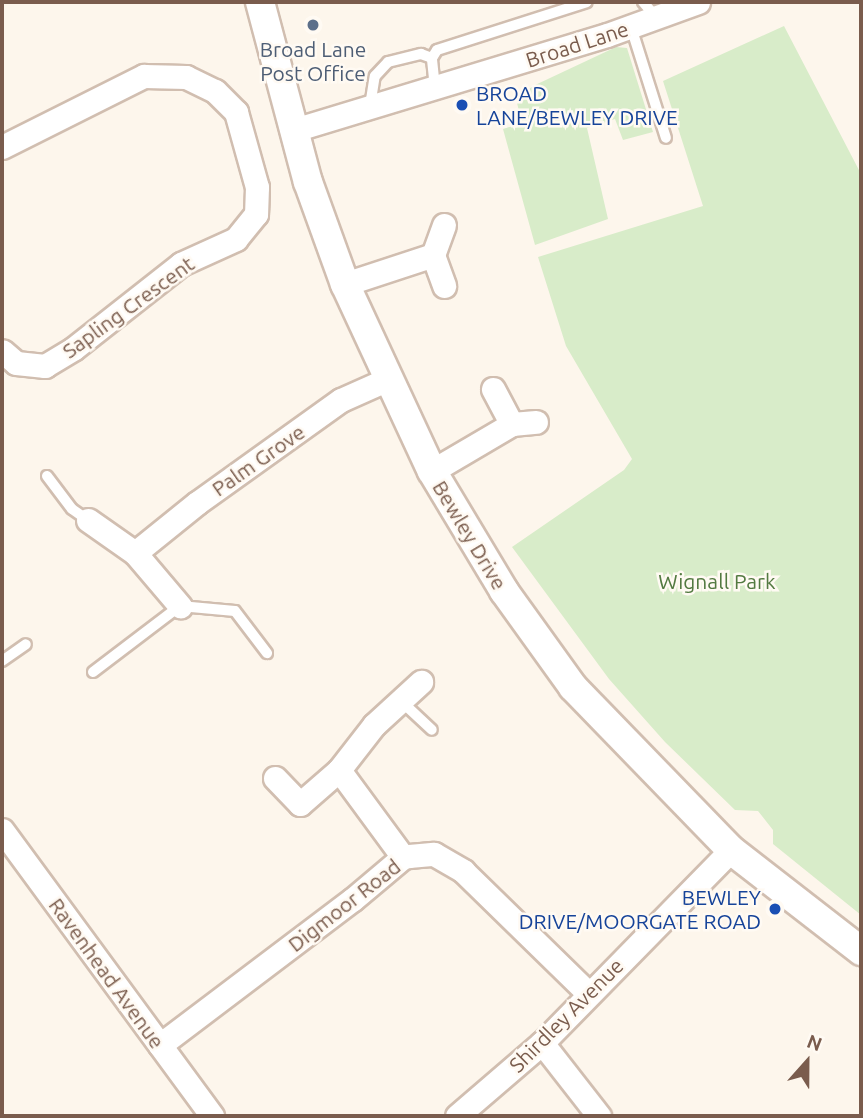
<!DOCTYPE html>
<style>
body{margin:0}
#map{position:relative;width:863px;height:1118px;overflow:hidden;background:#fdf6ec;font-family:Ubuntu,sans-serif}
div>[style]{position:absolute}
.green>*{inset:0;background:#d8ecc9}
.roads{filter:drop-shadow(2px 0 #d1beb0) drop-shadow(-2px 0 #d1beb0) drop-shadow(0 2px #d1beb0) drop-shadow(0 -2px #d1beb0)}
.service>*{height:10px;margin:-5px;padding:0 5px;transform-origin:5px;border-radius:5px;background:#fff}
.minor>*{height:23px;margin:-11.5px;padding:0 11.5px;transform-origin:11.5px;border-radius:11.5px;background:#fff}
.tertiary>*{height:28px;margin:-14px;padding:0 14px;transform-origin:14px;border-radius:14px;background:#fff}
.dots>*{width:19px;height:19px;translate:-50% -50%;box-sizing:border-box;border:4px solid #fffaf3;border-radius:50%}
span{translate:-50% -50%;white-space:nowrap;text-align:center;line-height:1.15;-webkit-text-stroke:5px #fffaf3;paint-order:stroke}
.street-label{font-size:21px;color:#7a5c4d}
.service-label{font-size:21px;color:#4e5e75}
.transit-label{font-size:21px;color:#164399}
.left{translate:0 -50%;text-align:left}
.right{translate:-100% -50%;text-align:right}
.park-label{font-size:21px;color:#537a41}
.frame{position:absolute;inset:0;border:4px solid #7a5c4d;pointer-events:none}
.north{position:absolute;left:772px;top:1027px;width:70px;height:70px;-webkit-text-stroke:5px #fffaf3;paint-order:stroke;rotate:21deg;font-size:19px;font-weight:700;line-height:28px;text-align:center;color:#7a5c4d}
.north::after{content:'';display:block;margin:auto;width:24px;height:32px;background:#7a5c4d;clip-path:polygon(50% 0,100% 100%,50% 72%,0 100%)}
</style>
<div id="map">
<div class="green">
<div style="clip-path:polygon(784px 26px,861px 174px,861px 915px,773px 844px,773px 830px,758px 811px,735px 810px,665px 742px,609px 679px,512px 547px,624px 470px,632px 459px,566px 346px,538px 257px,703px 206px,663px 81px)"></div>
<div style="clip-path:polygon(616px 47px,627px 48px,653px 132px,623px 140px,615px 119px,587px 128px,608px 219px,535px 245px,503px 129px,522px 123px,516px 99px,533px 86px)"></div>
</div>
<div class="roads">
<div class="service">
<div style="left:643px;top:2px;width:21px;rotate:49deg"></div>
<div style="left:631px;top:27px;width:116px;rotate:72.5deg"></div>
<div style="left:435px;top:88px;width:30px;rotate:-96deg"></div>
<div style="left:432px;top:58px;width:9px;rotate:-58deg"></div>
<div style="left:437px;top:50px;width:157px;rotate:-17.7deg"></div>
<div style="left:370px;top:106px;width:30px;rotate:-81deg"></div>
<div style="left:375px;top:76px;width:19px;rotate:-47deg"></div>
<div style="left:388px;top:62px;width:34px;rotate:-14deg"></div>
<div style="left:421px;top:54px;width:12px;rotate:20deg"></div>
<div style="left:47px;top:476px;width:41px;rotate:52.9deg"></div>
<div style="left:72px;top:509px;width:19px;rotate:35deg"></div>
<div style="left:2px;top:661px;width:29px;rotate:-35deg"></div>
<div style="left:93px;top:672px;width:109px;rotate:-37.2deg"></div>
<div style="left:180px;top:606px;width:55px;rotate:5.2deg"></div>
<div style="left:235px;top:611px;width:53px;rotate:52.7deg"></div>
<div style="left:401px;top:701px;width:42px;rotate:43.1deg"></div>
</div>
<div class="minor">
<div style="left:294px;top:130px;width:327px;rotate:-16.9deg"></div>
<div style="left:607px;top:35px;width:97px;rotate:-19.9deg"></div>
<div style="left:2px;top:147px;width:159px;rotate:-26.6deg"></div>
<div style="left:144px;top:76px;width:42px;rotate:1.4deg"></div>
<div style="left:186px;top:77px;width:32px;rotate:26deg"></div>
<div style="left:215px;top:91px;width:30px;rotate:45deg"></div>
<div style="left:236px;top:112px;width:78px;rotate:74.4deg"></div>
<div style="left:257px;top:187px;width:27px;rotate:92deg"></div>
<div style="left:256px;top:214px;width:32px;rotate:129deg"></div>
<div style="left:236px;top:239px;width:60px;rotate:155.6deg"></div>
<div style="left:181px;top:264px;width:137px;rotate:141.8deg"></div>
<div style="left:73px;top:349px;width:33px;rotate:149deg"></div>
<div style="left:45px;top:366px;width:29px;rotate:-174deg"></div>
<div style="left:16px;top:363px;width:18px;rotate:-139deg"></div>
<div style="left:444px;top:225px;width:32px;rotate:110deg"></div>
<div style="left:433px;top:255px;width:33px;rotate:70deg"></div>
<div style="left:345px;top:284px;width:93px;rotate:-18.2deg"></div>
<div style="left:493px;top:389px;width:40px;rotate:62deg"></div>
<div style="left:432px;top:471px;width:93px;rotate:-30.4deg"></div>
<div style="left:512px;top:424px;width:24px;rotate:-5deg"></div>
<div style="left:88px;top:520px;width:57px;rotate:35.1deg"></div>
<div style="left:135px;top:553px;width:70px;rotate:49.7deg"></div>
<div style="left:135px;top:553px;width:80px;rotate:-38.9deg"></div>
<div style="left:197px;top:503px;width:177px;rotate:-35.6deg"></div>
<div style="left:341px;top:400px;width:51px;rotate:-24.1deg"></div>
<div style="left:339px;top:770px;width:108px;rotate:53.7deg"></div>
<div style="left:275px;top:778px;width:36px;rotate:46deg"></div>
<div style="left:300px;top:804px;width:52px;rotate:-41.1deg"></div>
<div style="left:339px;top:770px;width:57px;rotate:-52.1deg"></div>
<div style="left:374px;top:725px;width:64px;rotate:-42.5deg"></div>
<div style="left:2px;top:830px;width:355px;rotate:53.7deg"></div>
<div style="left:542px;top:1043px;width:93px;rotate:52deg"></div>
<div style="left:160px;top:1045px;width:241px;rotate:-37.1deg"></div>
<div style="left:352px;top:900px;width:67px;rotate:-40.1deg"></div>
<div style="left:403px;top:857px;width:6px;rotate:-9deg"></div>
<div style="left:409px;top:856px;width:25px;rotate:-5deg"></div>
<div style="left:434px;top:854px;width:34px;rotate:30deg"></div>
<div style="left:463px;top:871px;width:175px;rotate:44.3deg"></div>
<div style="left:457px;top:1116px;width:112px;rotate:-40.7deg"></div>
<div style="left:542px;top:1043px;width:270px;rotate:-45.6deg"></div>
</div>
<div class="tertiary">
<div style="left:260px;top:2px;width:186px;rotate:75.1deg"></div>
<div style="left:308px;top:182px;width:109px;rotate:70.1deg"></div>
<div style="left:345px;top:284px;width:206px;rotate:65.1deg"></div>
<div style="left:432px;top:471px;width:140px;rotate:59deg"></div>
<div style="left:504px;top:591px;width:118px;rotate:54.3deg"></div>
<div style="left:573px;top:687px;width:227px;rotate:45.9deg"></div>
<div style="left:731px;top:850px;width:165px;rotate:37.8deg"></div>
</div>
</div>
<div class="dots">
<div style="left:313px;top:25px;background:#5c6f8a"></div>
<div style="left:462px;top:105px;background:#1a4fb4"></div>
<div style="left:775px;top:909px;background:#1a4fb4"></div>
</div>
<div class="street-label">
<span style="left:577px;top:44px;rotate:-18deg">Broad Lane</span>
<span style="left:128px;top:307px;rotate:-36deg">Sapling Crescent</span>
<span style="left:258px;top:460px;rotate:-35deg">Palm Grove</span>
<span style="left:470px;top:535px;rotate:59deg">Bewley Drive</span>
<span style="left:344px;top:905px;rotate:-38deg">Digmoor Road</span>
<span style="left:107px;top:973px;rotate:54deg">Ravenhead Avenue</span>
<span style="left:566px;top:1015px;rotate:-45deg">Shirdley Avenue</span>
</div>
<div class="service-label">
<span style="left:313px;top:61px">Broad Lane<br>Post Office</span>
</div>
<div class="transit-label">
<span class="left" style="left:476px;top:105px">BROAD<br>LANE/BEWLEY DRIVE</span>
<span class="right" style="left:761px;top:909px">BEWLEY<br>DRIVE/MOORGATE ROAD</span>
</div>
<div class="park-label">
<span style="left:717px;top:581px">Wignall Park</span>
</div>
<div class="frame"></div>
<div class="north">N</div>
</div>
